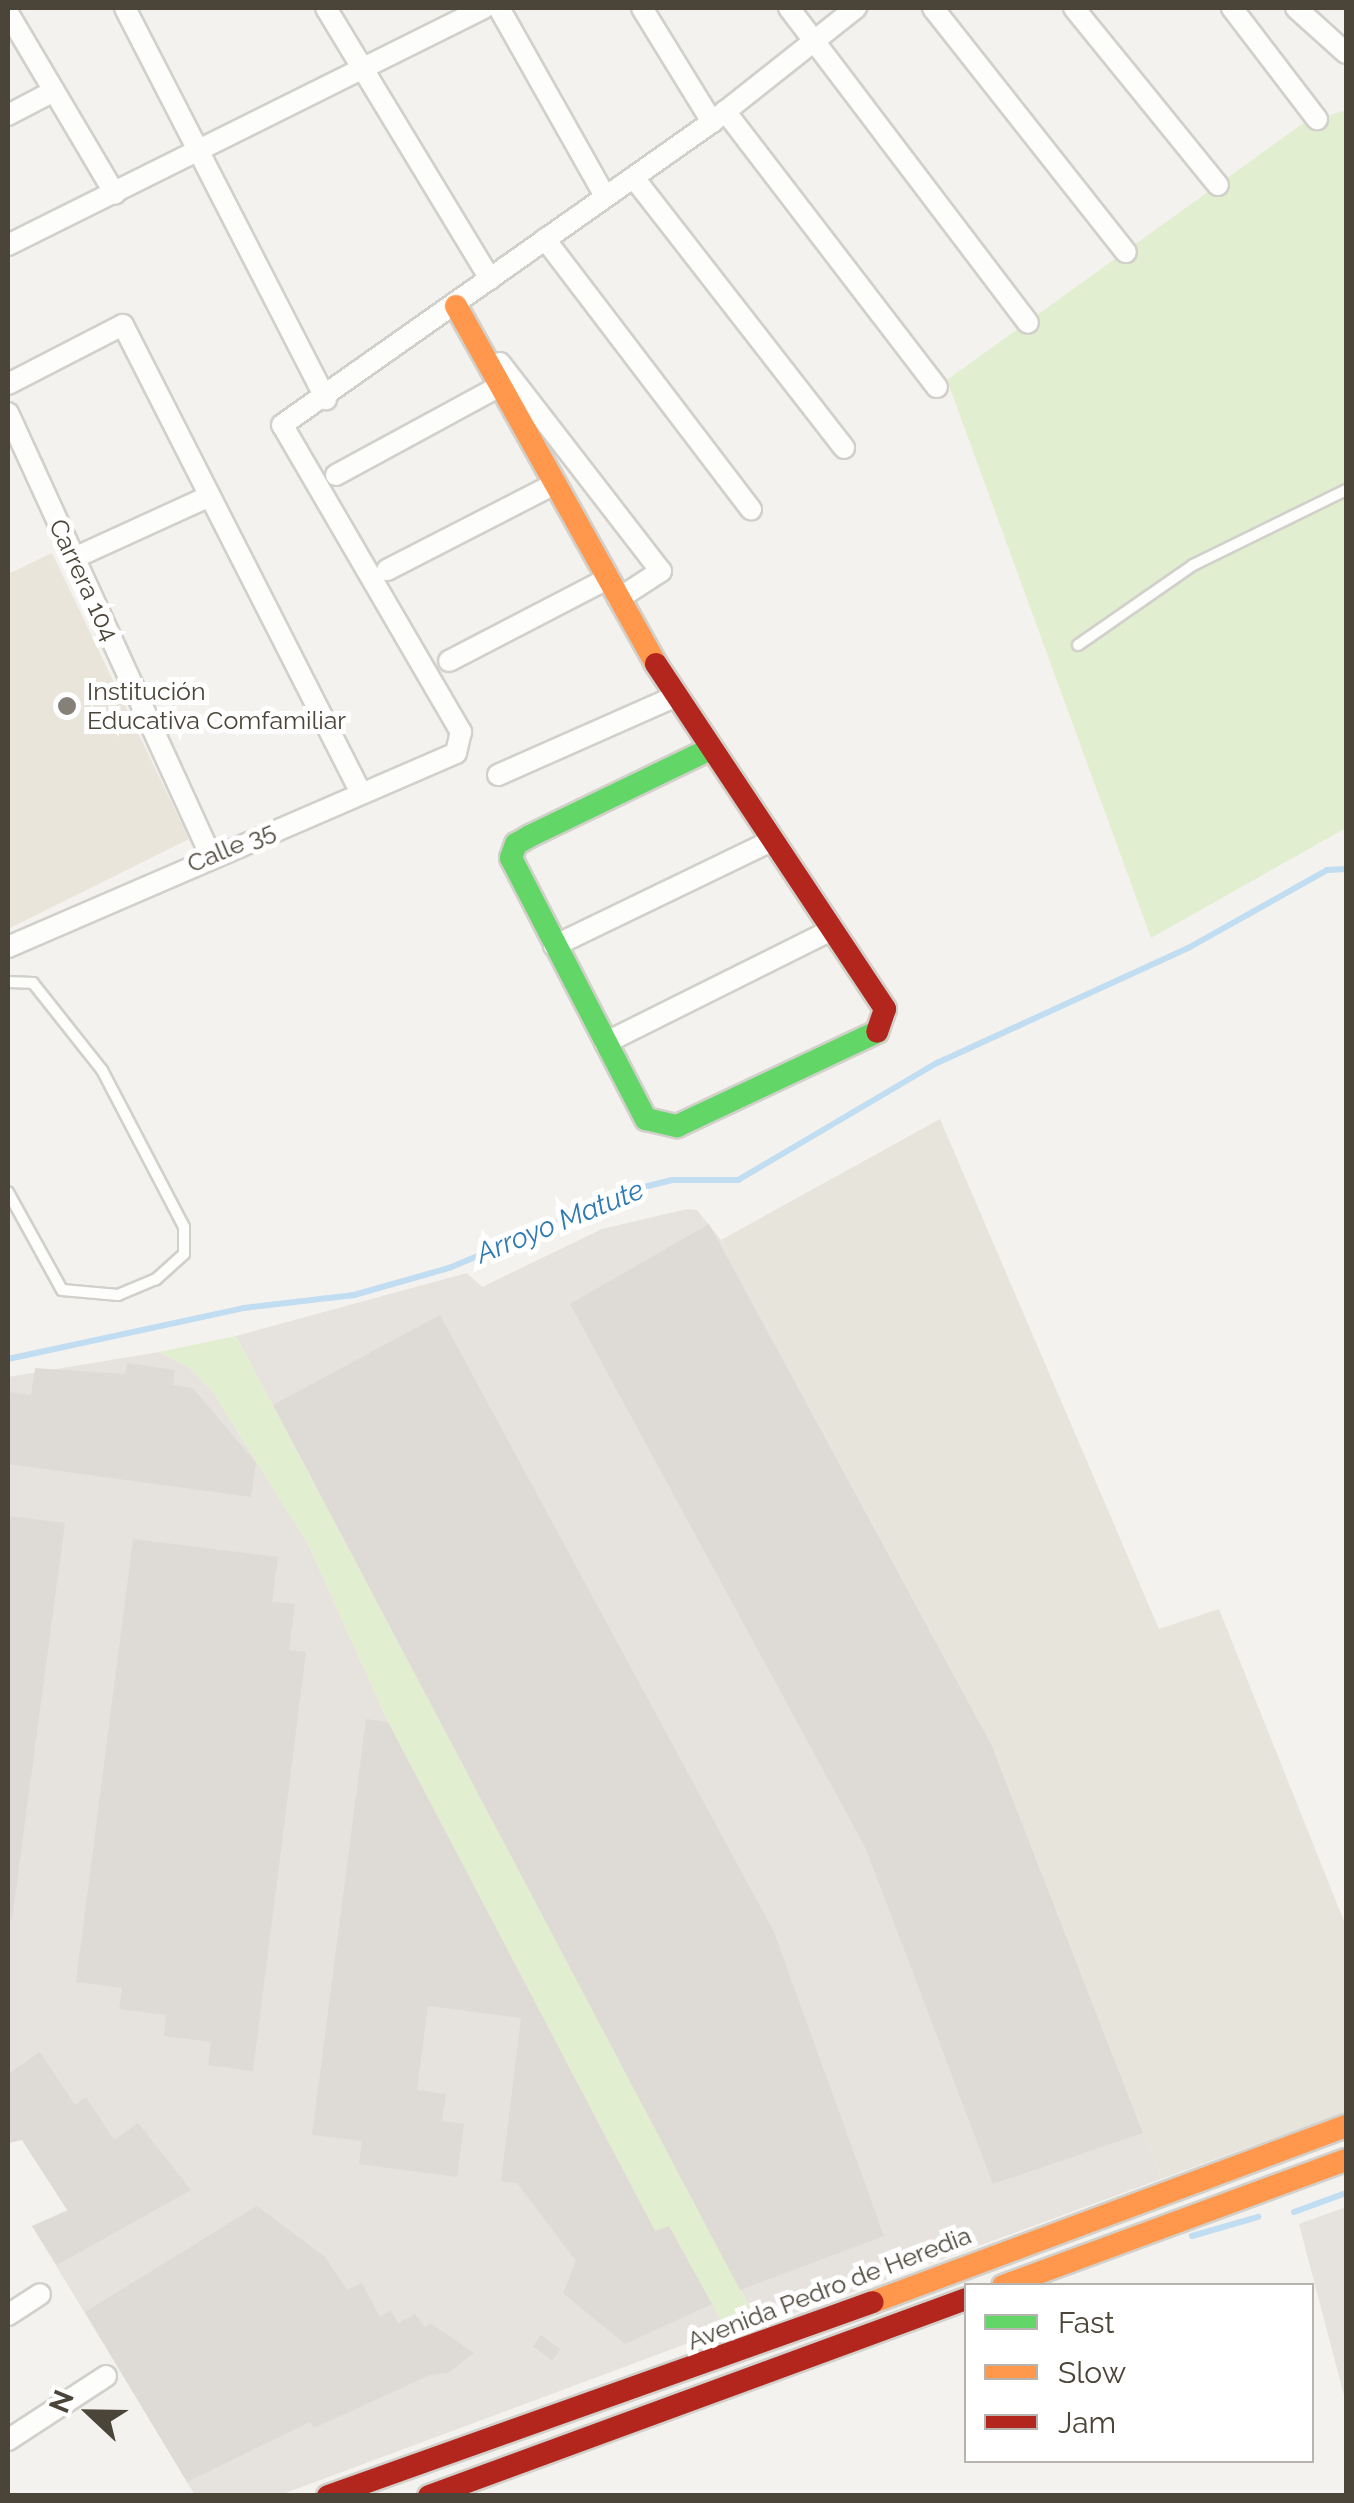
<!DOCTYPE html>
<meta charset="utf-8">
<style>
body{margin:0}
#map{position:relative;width:1354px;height:2503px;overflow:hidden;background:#f4f2ee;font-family:Raleway,sans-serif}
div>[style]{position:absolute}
.residential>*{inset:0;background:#e7e4dc}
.industrial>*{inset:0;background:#e6e2de}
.education>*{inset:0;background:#eae5da}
.green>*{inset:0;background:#e1eecf}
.stream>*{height:6px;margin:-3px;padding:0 3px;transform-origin:3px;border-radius:3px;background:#c0ddf1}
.building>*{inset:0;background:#dedbd6;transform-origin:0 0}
.roads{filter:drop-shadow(2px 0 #d2d0cb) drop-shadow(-2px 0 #d2d0cb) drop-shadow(0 2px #d2d0cb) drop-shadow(0 -2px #d2d0cb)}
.lane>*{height:10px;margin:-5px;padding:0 5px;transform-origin:5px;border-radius:5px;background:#fdfdfc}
.street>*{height:20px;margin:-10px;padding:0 10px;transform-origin:10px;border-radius:10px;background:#fdfdfc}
.fast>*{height:22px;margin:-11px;padding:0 11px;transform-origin:11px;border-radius:11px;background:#63d668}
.slow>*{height:22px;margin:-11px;padding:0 11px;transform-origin:11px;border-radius:11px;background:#ff974d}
.jam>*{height:22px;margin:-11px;padding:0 11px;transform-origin:11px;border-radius:11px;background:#b3261e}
.dots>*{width:28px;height:28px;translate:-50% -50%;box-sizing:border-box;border:5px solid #fff;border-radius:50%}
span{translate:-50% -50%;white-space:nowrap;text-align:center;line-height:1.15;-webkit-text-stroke:10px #fff;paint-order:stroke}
.street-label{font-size:25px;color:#4b4439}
.poi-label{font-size:25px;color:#4b4439}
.left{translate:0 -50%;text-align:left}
.water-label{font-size:28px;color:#2e7ab2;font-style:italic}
.frame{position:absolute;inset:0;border:10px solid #4b4439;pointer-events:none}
.legend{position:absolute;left:964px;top:2283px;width:350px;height:180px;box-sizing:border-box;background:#fff;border:2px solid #b7b4b0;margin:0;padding:12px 18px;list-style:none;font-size:30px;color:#4b4439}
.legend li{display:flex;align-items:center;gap:20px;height:50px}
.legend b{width:50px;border:2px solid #b7b4b0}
.north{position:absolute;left:40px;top:2363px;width:100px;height:100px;-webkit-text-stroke:8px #fff;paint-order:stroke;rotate:292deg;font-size:28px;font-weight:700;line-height:40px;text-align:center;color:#4b4439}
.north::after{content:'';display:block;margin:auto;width:35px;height:45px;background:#4b4439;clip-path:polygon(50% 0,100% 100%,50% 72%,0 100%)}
</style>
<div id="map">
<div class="residential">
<div style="clip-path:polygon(940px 1119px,1159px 1629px,1219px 1609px,1346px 1926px,1346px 2112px,1161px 2179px,991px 1744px,721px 1240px)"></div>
</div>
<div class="industrial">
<div style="clip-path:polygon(687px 1209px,697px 1210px,721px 1240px,991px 1744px,1161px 2179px,760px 2326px,236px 1336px,467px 1273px,482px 1287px,602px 1229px)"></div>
<div style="clip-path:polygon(159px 1352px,190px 1368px,212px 1391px,308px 1544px,388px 1722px,655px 2230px,669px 2226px,726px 2329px,280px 2495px,195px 2495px,32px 2226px,67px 2210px,22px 2140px,8px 2143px,8px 1377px)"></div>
<div style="clip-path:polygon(1346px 2207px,1346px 2403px,1299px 2224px)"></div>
</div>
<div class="education">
<div style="clip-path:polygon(52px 553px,189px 839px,8px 929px,8px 574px)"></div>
</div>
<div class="green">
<div style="clip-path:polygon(1346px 110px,1346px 828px,1151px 938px,947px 380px,1302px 124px)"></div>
<div style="clip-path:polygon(236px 1336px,760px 2326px,742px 2333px,726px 2329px,669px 2227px,655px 2231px,388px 1722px,308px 1544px,212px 1391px,190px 1368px,159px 1352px)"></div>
</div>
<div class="stream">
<div style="left:8px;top:1359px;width:241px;rotate:-12.2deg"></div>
<div style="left:244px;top:1308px;width:111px;rotate:-6.7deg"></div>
<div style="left:354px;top:1295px;width:99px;rotate:-15.9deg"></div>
<div style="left:449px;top:1268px;width:207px;rotate:-22.7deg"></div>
<div style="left:640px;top:1188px;width:32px;rotate:-14deg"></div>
<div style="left:671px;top:1180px;width:67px"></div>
<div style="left:738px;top:1180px;width:231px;rotate:-30.5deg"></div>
<div style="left:937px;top:1063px;width:278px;rotate:-24.6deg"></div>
<div style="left:1190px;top:947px;width:157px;rotate:-29.3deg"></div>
<div style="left:1327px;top:870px;width:19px;rotate:-3deg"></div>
<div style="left:1294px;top:2212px;width:55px;rotate:-20.1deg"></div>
<div style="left:1192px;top:2236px;width:69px;rotate:-16.1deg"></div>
</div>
<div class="building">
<div style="clip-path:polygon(709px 1224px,991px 1744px,1143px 2133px,993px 2184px,866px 1849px,570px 1304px)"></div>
<div style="clip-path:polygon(440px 1315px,774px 1932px,884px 2236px,740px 2290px,273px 1405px)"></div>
<div style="clip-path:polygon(127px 1363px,175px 1370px,173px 1385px,193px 1388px,256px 1463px,251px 1497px,8px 1464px,8px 1392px,31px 1395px,35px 1368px,125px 1374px)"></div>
<div style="clip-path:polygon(8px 1516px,65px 1523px,12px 1919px,8px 1918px)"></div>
<div style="clip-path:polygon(133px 1539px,278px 1557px,272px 1602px,295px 1604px,289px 1650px,306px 1652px,253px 2071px,208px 2065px,211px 2042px,164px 2036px,166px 2015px,119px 2009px,122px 1988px,76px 1982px)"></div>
<div style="clip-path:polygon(366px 1719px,388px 1722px,655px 2231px,669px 2226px,712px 2304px,625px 2344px,563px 2293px,576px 2261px,517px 2183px,501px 2181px,521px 2018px,428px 2006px,417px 2090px,446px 2094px,442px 2121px,464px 2124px,457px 2177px,359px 2164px,362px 2141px,312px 2135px)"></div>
<div style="clip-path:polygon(40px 2052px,75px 2105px,86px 2097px,114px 2140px,138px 2123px,191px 2190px,57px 2265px,32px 2226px,68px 2211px,22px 2140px,8px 2143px,8px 2074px)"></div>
<div style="clip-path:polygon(257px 2206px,325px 2257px,347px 2290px,362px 2283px,380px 2317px,391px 2310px,398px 2323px,415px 2314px,425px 2327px,430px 2323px,474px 2353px,448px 2373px,430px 2375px,314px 2428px,310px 2422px,187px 2482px,85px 2312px)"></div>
<div style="left:541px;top:2335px;width:24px;height:14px;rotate:36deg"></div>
</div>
<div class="roads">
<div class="lane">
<div style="left:1078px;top:645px;width:140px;rotate:-34.8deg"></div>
<div style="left:1193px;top:565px;width:170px;rotate:-26.1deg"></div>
<div style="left:8px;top:982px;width:25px;rotate:2deg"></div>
<div style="left:33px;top:983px;width:111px;rotate:51.6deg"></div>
<div style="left:102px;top:1070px;width:177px;rotate:62.4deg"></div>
<div style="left:184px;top:1227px;width:27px;rotate:90deg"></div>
<div style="left:184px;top:1254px;width:38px;rotate:138deg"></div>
<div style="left:156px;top:1279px;width:41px;rotate:157.2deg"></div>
<div style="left:118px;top:1295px;width:56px;rotate:-174.9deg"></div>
<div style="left:62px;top:1290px;width:112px;rotate:-118.9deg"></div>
</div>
<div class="street">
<div style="left:125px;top:8px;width:440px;rotate:62.8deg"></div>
<div style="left:326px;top:8px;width:317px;rotate:58.8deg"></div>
<div style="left:499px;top:8px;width:216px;rotate:60.6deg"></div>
<div style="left:642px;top:8px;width:134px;rotate:58.4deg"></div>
<div style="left:789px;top:8px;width:395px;rotate:52.8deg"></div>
<div style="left:933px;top:8px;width:311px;rotate:51.7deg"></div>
<div style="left:1074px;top:8px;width:228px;rotate:50.9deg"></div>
<div style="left:1232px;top:8px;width:140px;rotate:52.6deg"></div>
<div style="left:1296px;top:8px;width:67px;rotate:42deg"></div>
<div style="left:8px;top:13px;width:210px;rotate:59.4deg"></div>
<div style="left:725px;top:111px;width:348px;rotate:52.5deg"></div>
<div style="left:8px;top:115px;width:52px;rotate:-27.6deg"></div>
<div style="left:634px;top:178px;width:342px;rotate:52.1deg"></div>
<div style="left:545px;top:239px;width:340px;rotate:52.7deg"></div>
<div style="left:8px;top:245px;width:532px;rotate:-26.47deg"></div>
<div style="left:500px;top:363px;width:263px;rotate:52.3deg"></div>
<div style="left:661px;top:571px;width:51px;rotate:146.9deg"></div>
<div style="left:8px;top:384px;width:129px;rotate:-27.2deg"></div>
<div style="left:123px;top:325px;width:525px;rotate:63.04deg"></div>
<div style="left:8px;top:413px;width:486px;rotate:65.4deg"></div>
<div style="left:336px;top:475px;width:187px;rotate:-28.5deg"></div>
<div style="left:74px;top:558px;width:149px;rotate:-24.5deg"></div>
<div style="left:387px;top:570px;width:188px;rotate:-27.2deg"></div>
<div style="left:449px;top:661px;width:178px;rotate:-27.4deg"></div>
<div style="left:498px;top:775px;width:193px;rotate:-23.9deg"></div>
<div style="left:554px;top:946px;width:239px;rotate:-25.8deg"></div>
<div style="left:8px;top:947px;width:488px;rotate:-23.4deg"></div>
<div style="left:456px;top:753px;width:22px;rotate:-77deg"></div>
<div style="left:461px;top:732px;width:355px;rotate:-120.2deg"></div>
<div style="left:282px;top:425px;width:526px;rotate:-35.17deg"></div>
<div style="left:712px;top:122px;width:184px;rotate:-38.4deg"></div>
<div style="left:605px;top:1043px;width:254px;rotate:-26.5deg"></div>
<div style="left:8px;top:2315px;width:38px;rotate:-33deg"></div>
<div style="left:8px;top:2440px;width:117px;rotate:-33.1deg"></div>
</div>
<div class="fast">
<div style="left:708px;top:750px;width:198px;rotate:154.2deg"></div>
<div style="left:530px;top:836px;width:16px;rotate:150deg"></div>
<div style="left:516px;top:844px;width:15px;rotate:110deg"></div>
<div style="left:511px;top:858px;width:294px;rotate:62.7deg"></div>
<div style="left:646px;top:1119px;width:32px;rotate:13deg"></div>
<div style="left:677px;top:1126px;width:221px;rotate:-25.2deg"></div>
</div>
<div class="slow">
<div style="left:456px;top:306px;width:410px;rotate:60.8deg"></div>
<div style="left:1003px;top:2286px;width:365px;rotate:-20.2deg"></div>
<div style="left:873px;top:2302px;width:505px;rotate:-20.41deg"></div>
</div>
<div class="jam">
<div style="left:656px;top:664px;width:414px;rotate:56.4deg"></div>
<div style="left:885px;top:1009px;width:24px;rotate:109deg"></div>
<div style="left:328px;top:2496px;width:578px;rotate:-19.59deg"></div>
<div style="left:429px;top:2496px;width:572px;rotate:-20.15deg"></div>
</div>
</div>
<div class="dots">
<div style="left:67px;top:706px;background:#868178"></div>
</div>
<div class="street-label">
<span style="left:84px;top:580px;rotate:65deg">Carrera 104</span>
<span style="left:231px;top:847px;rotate:-23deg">Calle 35</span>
<span style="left:829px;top:2288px;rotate:-21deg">Avenida Pedro de Heredia</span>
</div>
<div class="poi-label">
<span class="left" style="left:87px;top:706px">Institución<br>Educativa Comfamiliar</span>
</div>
<div class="water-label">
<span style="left:560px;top:1222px;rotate:-22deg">Arroyo Matute</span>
</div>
<div class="frame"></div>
<ul class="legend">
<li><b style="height:12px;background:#63d668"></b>Fast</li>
<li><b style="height:12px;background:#ff974d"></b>Slow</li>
<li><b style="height:12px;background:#b3261e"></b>Jam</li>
</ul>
<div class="north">N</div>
</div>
